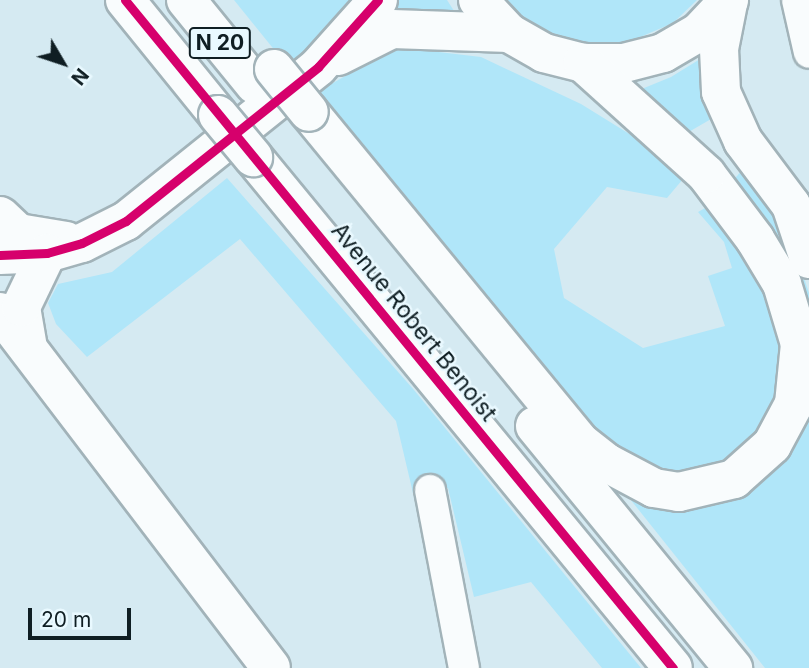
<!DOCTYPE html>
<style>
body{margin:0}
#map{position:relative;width:809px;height:668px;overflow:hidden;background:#d5eaf2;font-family:Inter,sans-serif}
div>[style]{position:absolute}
.green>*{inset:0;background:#b0e6f9}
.roads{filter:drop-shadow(2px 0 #a2b3b9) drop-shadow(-2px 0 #a2b3b9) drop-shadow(0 2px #a2b3b9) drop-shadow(0 -2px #a2b3b9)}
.street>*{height:30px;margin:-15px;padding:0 15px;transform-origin:15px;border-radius:15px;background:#f9fcfd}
.secondary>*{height:38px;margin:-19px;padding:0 19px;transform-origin:19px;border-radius:19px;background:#f9fcfd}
.primary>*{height:38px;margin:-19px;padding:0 19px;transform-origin:19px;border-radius:19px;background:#f9fcfd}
.bridges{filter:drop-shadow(2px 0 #a2b3b9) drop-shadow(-2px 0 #a2b3b9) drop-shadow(0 2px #a2b3b9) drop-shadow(0 -2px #a2b3b9)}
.primary-bridge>*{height:38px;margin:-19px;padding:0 19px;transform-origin:19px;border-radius:19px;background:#f9fcfd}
.cycleway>*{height:9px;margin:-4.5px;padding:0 4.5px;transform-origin:4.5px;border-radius:4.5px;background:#d6006c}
span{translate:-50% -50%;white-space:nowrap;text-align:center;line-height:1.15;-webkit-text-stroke:5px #e9f9ff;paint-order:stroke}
.shield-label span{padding:2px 5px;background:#e9f9ff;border:2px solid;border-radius:5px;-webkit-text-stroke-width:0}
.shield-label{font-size:21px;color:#0f1e23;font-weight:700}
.street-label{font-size:23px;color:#0f1e23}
.north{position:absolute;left:28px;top:28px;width:70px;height:70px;-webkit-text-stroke:5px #e9f9ff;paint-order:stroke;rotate:129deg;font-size:19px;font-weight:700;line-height:28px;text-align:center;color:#0f1e23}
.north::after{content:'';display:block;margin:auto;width:24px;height:32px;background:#0f1e23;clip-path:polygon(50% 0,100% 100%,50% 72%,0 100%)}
.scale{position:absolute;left:28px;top:608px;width:103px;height:32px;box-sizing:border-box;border:4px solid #0f1e23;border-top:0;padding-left:9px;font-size:21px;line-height:24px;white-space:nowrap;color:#0f1e23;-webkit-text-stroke:5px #e9f9ff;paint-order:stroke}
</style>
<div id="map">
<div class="green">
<div style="clip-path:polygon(234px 0,349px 0,293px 73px)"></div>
<div style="clip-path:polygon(396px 0,447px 0,458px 17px,390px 9px)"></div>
<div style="clip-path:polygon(499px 0,697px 0,673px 23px,624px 44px,570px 44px,521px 22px)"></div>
<div style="clip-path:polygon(396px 47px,481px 57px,581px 104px,644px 143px,683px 179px,667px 198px,607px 187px,554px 249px,564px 298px,643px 348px,725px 326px,708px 276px,732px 268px,724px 242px,698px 212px,716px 202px,782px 319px,786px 371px,776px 409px,735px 460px,689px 474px,660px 473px,589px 429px,312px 95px)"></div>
<div style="clip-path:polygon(705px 56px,718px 115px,680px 137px,627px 95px,671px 77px)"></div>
<div style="clip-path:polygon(743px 169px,789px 234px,809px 293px,809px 334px,731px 183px)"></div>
<div style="clip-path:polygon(227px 178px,414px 390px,641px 668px,602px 668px,531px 582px,474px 597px,448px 488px,413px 493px,396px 421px,240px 239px,87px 357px,56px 324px,48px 303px,58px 284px,112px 272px)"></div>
<div style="clip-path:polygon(809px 399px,809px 668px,765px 668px,626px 494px,678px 506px)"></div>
</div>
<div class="roads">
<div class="street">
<div style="left:797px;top:0;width:54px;rotate:77.2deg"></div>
<div style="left:430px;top:490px;width:181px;rotate:79.2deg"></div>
</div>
<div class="secondary">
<div style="left:478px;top:0;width:45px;rotate:46.8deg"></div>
<div style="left:509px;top:33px;width:40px;rotate:29.7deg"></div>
<div style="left:544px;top:53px;width:40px;rotate:14.4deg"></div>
<div style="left:583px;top:63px;width:41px"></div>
<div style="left:624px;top:63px;width:40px;rotate:-14.4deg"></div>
<div style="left:663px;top:53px;width:42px;rotate:-30.3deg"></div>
<div style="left:699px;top:32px;width:44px;rotate:-46.8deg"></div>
<div style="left:338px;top:56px;width:60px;rotate:-26.6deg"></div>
<div style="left:392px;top:29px;width:117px;rotate:2deg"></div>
<div style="left:0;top:216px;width:25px;rotate:43deg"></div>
<div style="left:18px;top:233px;width:49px;rotate:9.5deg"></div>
<div style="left:0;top:255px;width:47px;rotate:-2.4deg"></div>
<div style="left:47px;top:253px;width:36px;rotate:-16deg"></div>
<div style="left:82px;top:243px;width:49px;rotate:-26.6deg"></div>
<div style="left:126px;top:221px;width:246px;rotate:-38.7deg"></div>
<div style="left:318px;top:67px;width:90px;rotate:-48.2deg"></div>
<div style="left:0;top:312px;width:447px;rotate:52.7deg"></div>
<div style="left:28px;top:348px;width:42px;rotate:-99.7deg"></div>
<div style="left:21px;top:307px;width:60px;rotate:-64.3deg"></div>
</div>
<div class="primary">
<div style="left:125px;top:0;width:148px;rotate:51deg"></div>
<div style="left:186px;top:0;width:109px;rotate:50.9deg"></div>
<div style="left:728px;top:3px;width:47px;rotate:101.1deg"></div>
<div style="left:719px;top:49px;width:43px;rotate:87.3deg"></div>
<div style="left:721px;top:92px;width:54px;rotate:65.8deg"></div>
<div style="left:743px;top:141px;width:80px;rotate:53.1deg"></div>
<div style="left:791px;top:205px;width:57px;rotate:71.6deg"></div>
<div style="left:309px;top:112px;width:427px;rotate:50.6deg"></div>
<div style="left:580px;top:442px;width:34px;rotate:38deg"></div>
<div style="left:607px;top:463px;width:53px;rotate:28deg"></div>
<div style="left:654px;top:488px;width:25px;rotate:9deg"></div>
<div style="left:679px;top:492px;width:57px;rotate:-13.3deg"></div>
<div style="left:734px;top:479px;width:51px;rotate:-41.8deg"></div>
<div style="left:772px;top:445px;width:47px;rotate:-61.8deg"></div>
<div style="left:794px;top:404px;width:60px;rotate:-84.3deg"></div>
<div style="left:800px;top:344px;width:63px;rotate:-106.7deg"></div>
<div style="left:782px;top:284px;width:52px;rotate:-121deg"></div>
<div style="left:755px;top:239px;width:81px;rotate:-127deg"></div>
<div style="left:706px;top:174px;width:166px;rotate:-137.9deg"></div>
<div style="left:253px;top:157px;width:661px;rotate:50.58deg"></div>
<div style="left:535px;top:426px;width:313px;rotate:50.7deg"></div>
</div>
</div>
<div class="bridges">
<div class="primary-bridge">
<div style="left:274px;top:69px;width:55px;rotate:50.9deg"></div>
<div style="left:218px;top:115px;width:55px;rotate:50.2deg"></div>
</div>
</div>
<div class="cycleway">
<div style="left:125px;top:0;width:864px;rotate:50.64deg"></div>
<div style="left:0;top:255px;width:47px;rotate:-2.4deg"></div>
<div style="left:47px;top:253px;width:36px;rotate:-16deg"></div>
<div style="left:82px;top:243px;width:49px;rotate:-26.6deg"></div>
<div style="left:126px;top:221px;width:246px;rotate:-38.7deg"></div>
<div style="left:318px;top:67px;width:90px;rotate:-48.2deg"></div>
</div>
<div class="shield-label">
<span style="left:220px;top:43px">N 20</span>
</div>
<div class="street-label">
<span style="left:414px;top:322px;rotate:51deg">Avenue Robert Benoist</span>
</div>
<div class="north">N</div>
<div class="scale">20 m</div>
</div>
